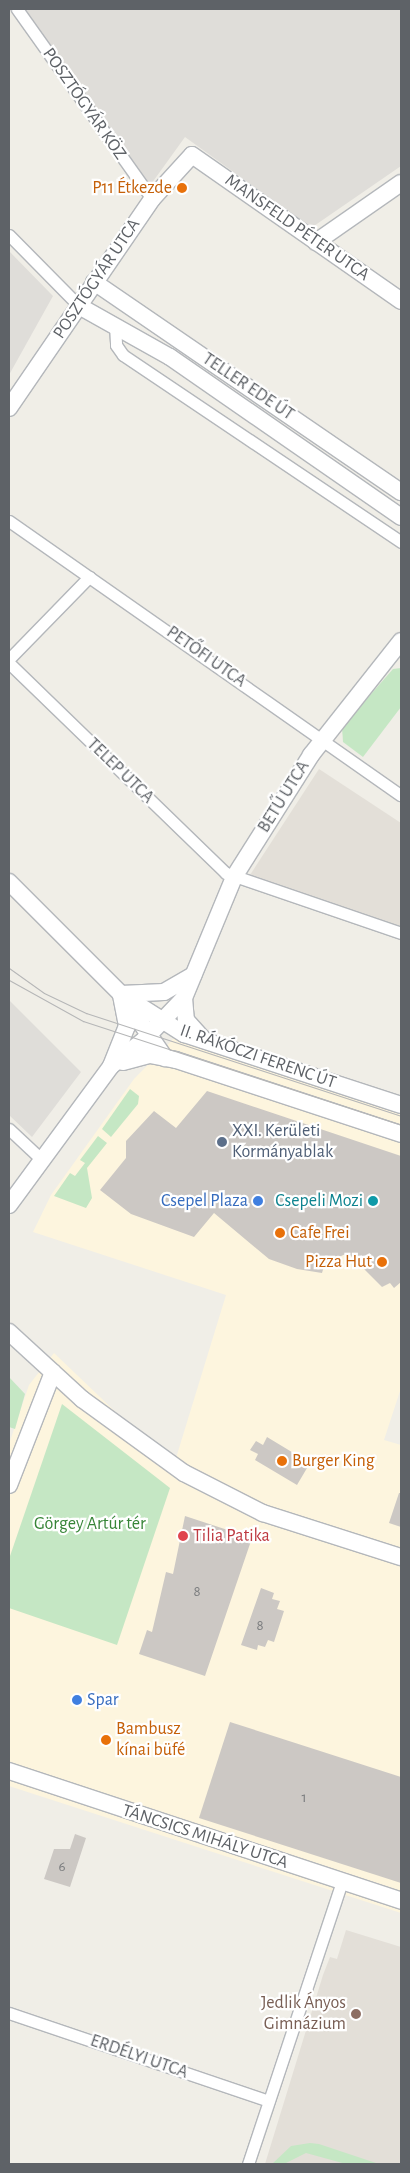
<!DOCTYPE html>
<meta charset="utf-8">
<style>
body{margin:0}
#map{position:relative;width:410px;height:2173px;overflow:hidden;background:#f0eee7;font-family:"Alegreya Sans",sans-serif}
div>[style]{position:absolute}
.commercial>*{inset:0;background:#fdf5de}
.industrial>*{inset:0;background:#dfddd9}
.education>*{inset:0;background:#e3dfd8}
.green>*{inset:0;background:#c5e7c4}
.building>*{inset:0;background:#ccc8c4}
.roads{filter:drop-shadow(1px 0 #b4b7bb) drop-shadow(-1px 0 #b4b7bb) drop-shadow(0 1px #b4b7bb) drop-shadow(0 -1px #b4b7bb)}
.street>*{height:11px;margin:-5.5px;padding:0 5.5px;transform-origin:5.5px;border-radius:5.5px;background:#fff}
.secondary>*{height:16px;margin:-8px;padding:0 8px;transform-origin:8px;border-radius:8px;background:#fff}
.tram>*{height:1px;margin:-0.5px;padding:0 0.5px;transform-origin:0.5px;border-radius:0.5px;background:#b5b6b7}
.dots>*{width:14px;height:14px;translate:-50% -50%;box-sizing:border-box;border:2px solid #fff;border-radius:50%}
span{translate:-50% -50%;white-space:nowrap;text-align:center;line-height:1.15;-webkit-text-stroke:4.5px #fff;paint-order:stroke}
.number-label{font-size:15px;color:#7a7c7e}
.number-label span{-webkit-text-stroke-width:0}
.street-label{font-size:18px;color:#5e6267}
.food-label{font-size:18px;color:#c56008}
.right{translate:-100% -50%;text-align:right}
.left{translate:0 -50%;text-align:left}
.service-label{font-size:18px;color:#4e5e75}
.shop-label{font-size:18px;color:#366cbe}
.culture-label{font-size:18px;color:#0d838f}
.park-label{font-size:18px;color:#378538}
.health-label{font-size:18px;color:#be3a42}
.education-label{font-size:18px;color:#785e54}
.frame{position:absolute;inset:0;border:10px solid #5e6267;pointer-events:none}
</style>
<div id="map">
<div class="commercial">
<div style="clip-path:polygon(184px 1028px,401px 1099px,401px 1388px,384px 1440px,401px 1445px,401px 1913px,9px 1786px,9px 1444px,29px 1385px,54px 1353px,146px 1441px,176px 1458px,226px 1295px,33px 1232px,51px 1195px,134px 1079px)"></div>
</div>
<div class="industrial">
<div style="clip-path:polygon(19px 9px,401px 9px,401px 166px,311px 228px,185px 137px,149px 187px)"></div>
<div style="clip-path:polygon(9px 251px,53px 296px,9px 375px)"></div>
<div style="clip-path:polygon(9px 1000px,81px 1072px,32px 1137px,9px 1115px)"></div>
</div>
<div class="education">
<div style="clip-path:polygon(319px 769px,401px 823px,401px 929px,250px 875px)"></div>
<div style="clip-path:polygon(346px 1930px,401px 1947px,401px 2164px,265px 2164px,323px 1975px,330px 1957px,337px 1959px)"></div>
</div>
<div class="green">
<div style="clip-path:polygon(401px 668px,401px 707px,363px 757px,343px 742px,342px 727px,393px 669px)"></div>
<div style="clip-path:polygon(130px 1089px,139px 1096px,138px 1104px,111px 1137px,102px 1129px)"></div>
<div style="clip-path:polygon(98px 1136px,107px 1143px,87px 1168px,92px 1198px,86px 1208px,54px 1196px,70px 1173px,75px 1176px,85px 1163px,80px 1160px)"></div>
<div style="clip-path:polygon(9px 1377px,25px 1394px,15px 1429px,9px 1427px)"></div>
<div style="clip-path:polygon(62px 1404px,170px 1488px,117px 1645px,9px 1608px,9px 1559px)"></div>
<div style="clip-path:polygon(310px 2143px,319px 2144px,379px 2164px,346px 2164px,306px 2153px,284px 2164px,272px 2164px,291px 2146px)"></div>
</div>
<div class="building">
<div style="clip-path:polygon(207px 1091px,401px 1156px,401px 1282px,394px 1288px,390px 1283px,382px 1287px,348px 1253px,325px 1263px,322px 1273px,297px 1269px,269px 1259px,214px 1213px,194px 1237px,131px 1214px,100px 1190px,126px 1158px,126px 1141px,154px 1111px,176px 1128px)"></div>
<div style="clip-path:polygon(267px 1437px,310px 1463px,297px 1485px,255px 1460px,258px 1454px,250px 1450px,256px 1441px,263px 1445px)"></div>
<div style="clip-path:polygon(399px 1493px,401px 1493px,401px 1527px,389px 1523px)"></div>
<div style="clip-path:polygon(185px 1516px,252px 1538px,205px 1676px,139px 1654px,147px 1630px,152px 1632px,166px 1572px,173px 1574px)"></div>
<div style="clip-path:polygon(261px 1588px,274px 1593px,272px 1599px,280px 1601px,277px 1609px,284px 1611px,274px 1642px,268px 1640px,265px 1647px,258px 1645px,257px 1650px,241px 1645px)"></div>
<div style="clip-path:polygon(230px 1722px,401px 1777px,401px 1883px,199px 1818px)"></div>
<div style="clip-path:polygon(75px 1834px,86px 1838px,70px 1887px,44px 1879px,54px 1849px,70px 1849px)"></div>
</div>
<div class="roads">
<div class="street">
<div style="left:17px;top:9px;width:233px;rotate:54.6deg"></div>
<div style="left:9px;top:235px;width:100px;rotate:45.4deg"></div>
<div style="left:115px;top:324px;width:21px;rotate:87deg"></div>
<div style="left:116px;top:345px;width:12px;rotate:55deg"></div>
<div style="left:123px;top:355px;width:335px;rotate:33.9deg"></div>
<div style="left:9px;top:521px;width:478px;rotate:35deg"></div>
<div style="left:9px;top:659px;width:115px;rotate:-45.7deg"></div>
<div style="left:9px;top:663px;width:302px;rotate:44.1deg"></div>
<div style="left:226px;top:873px;width:185px;rotate:18.9deg"></div>
<div style="left:9px;top:1129px;width:45px;rotate:43.2deg"></div>
<div style="left:9px;top:2013px;width:274px;rotate:18.7deg"></div>
<div style="left:248px;top:2164px;width:298px;rotate:-71.6deg"></div>
</div>
<div class="secondary">
<div style="left:316px;top:242px;width:103px;rotate:-34.8deg"></div>
<div style="left:94px;top:282px;width:372px;rotate:34.4deg"></div>
<div style="left:79px;top:306px;width:104px;rotate:29.3deg"></div>
<div style="left:170px;top:357px;width:281px;rotate:34.7deg"></div>
<div style="left:9px;top:408px;width:253px;rotate:-55.6deg"></div>
<div style="left:152px;top:199px;width:59px;rotate:-47.7deg"></div>
<div style="left:192px;top:155px;width:255px;rotate:34.9deg"></div>
<div style="left:9px;top:882px;width:158px;rotate:45deg"></div>
<div style="left:121px;top:994px;width:78px;rotate:55.5deg"></div>
<div style="left:121px;top:994px;width:75px;rotate:32.4deg"></div>
<div style="left:184px;top:1034px;width:228px;rotate:18.1deg"></div>
<div style="left:121px;top:994px;width:43px;rotate:-2.7deg"></div>
<div style="left:164px;top:992px;width:34px;rotate:-30deg"></div>
<div style="left:184px;top:998px;width:22px;rotate:85deg"></div>
<div style="left:186px;top:1020px;width:27px;rotate:48deg"></div>
<div style="left:123px;top:1062px;width:28px;rotate:-15deg"></div>
<div style="left:150px;top:1055px;width:26px;rotate:11deg"></div>
<div style="left:176px;top:1060px;width:237px;rotate:18.2deg"></div>
<div style="left:111px;top:1066px;width:42px;rotate:-38.2deg"></div>
<div style="left:144px;top:1040px;width:58px;rotate:-46.4deg"></div>
<div style="left:184px;top:998px;width:131px;rotate:-67.5deg"></div>
<div style="left:234px;top:877px;width:144px;rotate:-57.7deg"></div>
<div style="left:311px;top:755px;width:145px;rotate:-51.7deg"></div>
<div style="left:9px;top:1205px;width:172px;rotate:-53.7deg"></div>
<div style="left:111px;top:1066px;width:43px;rotate:-68.2deg"></div>
<div style="left:127px;top:1026px;width:33px;rotate:-101deg"></div>
<div style="left:9px;top:1332px;width:99px;rotate:42.5deg"></div>
<div style="left:82px;top:1399px;width:126px;rotate:36deg"></div>
<div style="left:184px;top:1473px;width:89px;rotate:26.9deg"></div>
<div style="left:263px;top:1513px;width:145px;rotate:17.7deg"></div>
<div style="left:9px;top:1485px;width:121px;rotate:-68.7deg"></div>
<div style="left:9px;top:1771px;width:413px;rotate:18.3deg"></div>
</div>
</div>
<div class="tram">
<div style="left:9px;top:968px;width:43px;rotate:35.5deg"></div>
<div style="left:44px;top:993px;width:47px;rotate:25.5deg"></div>
<div style="left:86px;top:1013px;width:331px;rotate:18.1deg"></div>
<div style="left:9px;top:980px;width:85px;rotate:29deg"></div>
<div style="left:83px;top:1021px;width:335px;rotate:18.1deg"></div>
</div>
<div class="dots">
<div style="left:182px;top:188px;background:#e8710a"></div>
<div style="left:222px;top:1142px;background:#5c6f8a"></div>
<div style="left:258px;top:1201px;background:#3f7fe0"></div>
<div style="left:373px;top:1201px;background:#0f9aa8"></div>
<div style="left:280px;top:1233px;background:#e8710a"></div>
<div style="left:382px;top:1262px;background:#e8710a"></div>
<div style="left:282px;top:1461px;background:#e8710a"></div>
<div style="left:183px;top:1536px;background:#e0444e"></div>
<div style="left:77px;top:1700px;background:#3f7fe0"></div>
<div style="left:106px;top:1740px;background:#e8710a"></div>
<div style="left:356px;top:2014px;background:#8d6e63"></div>
</div>
<div class="number-label">
<span style="left:197px;top:1592px">8</span>
<span style="left:260px;top:1626px">8</span>
<span style="left:304px;top:1798px">1</span>
<span style="left:62px;top:1867px">6</span>
</div>
<div class="street-label">
<span style="left:84px;top:104px;rotate:55deg">POSZTÓGYÁR KÖZ</span>
<span style="left:297px;top:228px;rotate:35deg">MANSFELD PÉTER UTCA</span>
<span style="left:97px;top:279px;rotate:-56deg">POSZTÓGYÁR UTCA</span>
<span style="left:248px;top:387px;rotate:34deg">TELLER EDE ÚT</span>
<span style="left:206px;top:657px;rotate:35deg">PETŐFI UTCA</span>
<span style="left:120px;top:771px;rotate:44deg">TELEP UTCA</span>
<span style="left:284px;top:797px;rotate:-58deg">BETŰ UTCA</span>
<span style="left:258px;top:1057px;rotate:19deg">II. RÁKÓCZI FERENC ÚT</span>
<span style="left:205px;top:1837px;rotate:18deg">TÁNCSICS MIHÁLY UTCA</span>
<span style="left:139px;top:2057px;rotate:19deg">ERDÉLYI UTCA</span>
</div>
<div class="food-label">
<span class="right" style="left:172px;top:188px">P11 Étkezde</span>
<span class="left" style="left:290px;top:1233px">Cafe Frei</span>
<span class="right" style="left:372px;top:1262px">Pizza Hut</span>
<span class="left" style="left:292px;top:1461px">Burger King</span>
<span class="left" style="left:116px;top:1740px">Bambusz<br>kínai büfé</span>
</div>
<div class="service-label">
<span class="left" style="left:232px;top:1142px">XXI. Kerületi<br>Kormányablak</span>
</div>
<div class="shop-label">
<span class="right" style="left:248px;top:1201px">Csepel Plaza</span>
<span class="left" style="left:87px;top:1700px">Spar</span>
</div>
<div class="culture-label">
<span class="right" style="left:363px;top:1201px">Csepeli Mozi</span>
</div>
<div class="park-label">
<span style="left:90px;top:1524px">Görgey Artúr tér</span>
</div>
<div class="health-label">
<span class="left" style="left:193px;top:1536px">Tilia Patika</span>
</div>
<div class="education-label">
<span class="right" style="left:346px;top:2014px">Jedlik Ányos<br>Gimnázium</span>
</div>
<div class="frame"></div>
</div>
